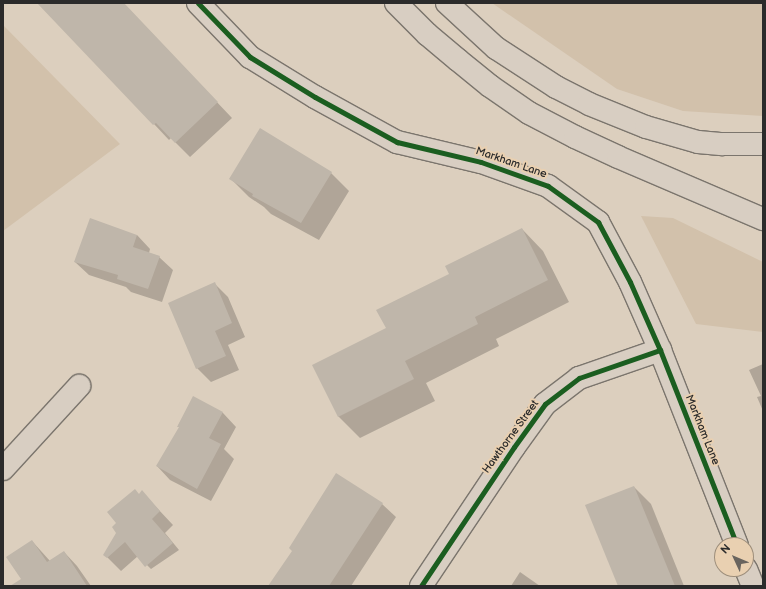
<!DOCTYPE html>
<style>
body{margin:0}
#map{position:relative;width:766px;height:589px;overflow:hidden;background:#dccfbe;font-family:"Balsamiq Sans",sans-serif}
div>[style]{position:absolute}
.green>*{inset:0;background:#d2c1ab}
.shadow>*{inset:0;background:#0003}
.building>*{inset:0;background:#bfb6aa}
.roads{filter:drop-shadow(1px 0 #7b756d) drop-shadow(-1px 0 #7b756d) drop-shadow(0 1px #7b756d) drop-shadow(0 -1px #7b756d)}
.minor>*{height:22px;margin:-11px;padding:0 11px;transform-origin:11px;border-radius:11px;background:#d8cec2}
.major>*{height:22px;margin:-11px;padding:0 11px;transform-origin:11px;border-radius:11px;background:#d8cec2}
.cycleway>*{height:5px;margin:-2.5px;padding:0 2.5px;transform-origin:2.5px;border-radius:2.5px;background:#1b5e20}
span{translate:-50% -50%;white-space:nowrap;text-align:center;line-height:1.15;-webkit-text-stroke:4px #e9d0b1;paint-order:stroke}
.street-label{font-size:11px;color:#2b2b2b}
.frame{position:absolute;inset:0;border:4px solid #2b2b2b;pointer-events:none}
.north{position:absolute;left:714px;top:537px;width:40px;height:40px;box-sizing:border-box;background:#e9d0b1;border:1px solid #9d8e7b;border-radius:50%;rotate:314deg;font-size:11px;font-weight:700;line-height:16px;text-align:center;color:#2b2b2b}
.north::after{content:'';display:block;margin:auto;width:14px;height:18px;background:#69645e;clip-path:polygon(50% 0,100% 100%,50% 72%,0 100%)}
</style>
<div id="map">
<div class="green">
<div style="clip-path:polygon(492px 3px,763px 3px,763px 116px,683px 111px,617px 89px)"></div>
<div style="clip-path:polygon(3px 25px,120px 144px,3px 231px)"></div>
<div style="clip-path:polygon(641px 216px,673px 218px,763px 262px,763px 332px,696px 324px)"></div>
</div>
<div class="shadow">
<div style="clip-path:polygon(38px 3px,123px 3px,232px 118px,190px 157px,171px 138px,169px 140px,154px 124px)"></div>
<div style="clip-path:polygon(331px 173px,349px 191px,319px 240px,271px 214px,264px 207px,249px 197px,231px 179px)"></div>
<div style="clip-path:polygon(522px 229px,543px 251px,569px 302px,496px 339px,499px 346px,426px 383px,435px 401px,360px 438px,338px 416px,387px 328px,451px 274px)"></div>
<div style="clip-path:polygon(137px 235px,150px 249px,149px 253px,159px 257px,173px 270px,162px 302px,131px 292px,126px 287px,89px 275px,75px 262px)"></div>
<div style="clip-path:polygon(215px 284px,228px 297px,245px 337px,228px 345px,239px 370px,211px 382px,197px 368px)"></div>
<div style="clip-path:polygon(763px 364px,763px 411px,757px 397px,761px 396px,749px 370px)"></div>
<div style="clip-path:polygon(193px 398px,223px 413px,236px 427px,224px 449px,234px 459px,211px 501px,170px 480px,157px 466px,180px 428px,178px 426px)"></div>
<div style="clip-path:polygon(337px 475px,382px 504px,396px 517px,351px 586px,270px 586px,293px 552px)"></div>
<div style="clip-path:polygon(634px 487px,651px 504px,684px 586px,619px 586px)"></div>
<div style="clip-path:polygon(142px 492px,173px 525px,165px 533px,179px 550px,151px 569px,138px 556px,121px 571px,105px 555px)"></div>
<div style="clip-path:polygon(32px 541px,50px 561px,64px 552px,77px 566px,91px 586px,27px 586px)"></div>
<div style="clip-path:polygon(520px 572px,540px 586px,511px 586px)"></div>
</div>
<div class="building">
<div style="clip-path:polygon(37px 3px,124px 3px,218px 102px,175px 143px,156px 123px,153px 125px)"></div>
<div style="clip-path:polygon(260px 128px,332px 172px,301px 223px,252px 196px,253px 194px,229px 179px)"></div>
<div style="clip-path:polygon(90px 218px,137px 235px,133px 247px,160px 256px,148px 289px,117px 279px,118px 275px,74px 262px)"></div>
<div style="clip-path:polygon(522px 228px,548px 280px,475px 317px,478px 324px,405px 361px,414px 379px,338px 417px,312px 365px,386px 328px,376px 310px,449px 274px,445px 266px)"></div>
<div style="clip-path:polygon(215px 282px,232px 323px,215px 331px,226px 356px,196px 369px,168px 303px)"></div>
<div style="clip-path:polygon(193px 396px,223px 412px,209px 438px,221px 444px,197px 489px,156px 466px,179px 427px,177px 427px)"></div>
<div style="clip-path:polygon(336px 473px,383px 503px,329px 586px,268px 586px,292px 551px,289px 548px)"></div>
<div style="clip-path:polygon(634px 486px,675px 586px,618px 586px,585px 505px)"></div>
<div style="clip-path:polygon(135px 489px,139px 494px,142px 490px,160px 511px,152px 519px,173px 543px,145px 567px,125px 542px,107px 558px,103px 555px,116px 533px,112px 527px,116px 523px,107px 512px)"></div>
<div style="clip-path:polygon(32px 540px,47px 562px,64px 551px,87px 586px,10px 586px,21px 579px,6px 557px)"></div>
</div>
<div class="roads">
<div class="minor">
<div style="left:198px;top:3px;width:75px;rotate:46.1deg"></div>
<div style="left:250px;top:57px;width:76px;rotate:31.6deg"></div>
<div style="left:315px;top:97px;width:94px;rotate:28.8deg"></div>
<div style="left:397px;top:142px;width:86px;rotate:13.4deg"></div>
<div style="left:481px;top:162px;width:71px;rotate:19.7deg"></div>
<div style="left:548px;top:186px;width:62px;rotate:35.8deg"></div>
<div style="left:598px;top:222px;width:68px;rotate:61.9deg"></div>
<div style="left:630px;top:282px;width:74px;rotate:66.2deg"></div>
<div style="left:660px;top:350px;width:210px;rotate:68.5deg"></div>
<div style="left:3px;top:469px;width:113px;rotate:-47.5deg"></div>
<div style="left:746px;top:569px;width:18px;rotate:68deg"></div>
<div style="left:421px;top:586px;width:167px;rotate:-56.2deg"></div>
<div style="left:514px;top:447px;width:53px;rotate:-54.2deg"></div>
<div style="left:545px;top:404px;width:43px;rotate:-37.4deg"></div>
<div style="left:579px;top:378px;width:86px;rotate:-19.1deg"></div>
</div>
<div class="major">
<div style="left:396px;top:3px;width:44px;rotate:45deg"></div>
<div style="left:427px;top:34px;width:40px;rotate:40deg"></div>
<div style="left:458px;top:60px;width:41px;rotate:39.1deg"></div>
<div style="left:490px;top:86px;width:47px;rotate:34.7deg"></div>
<div style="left:529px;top:113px;width:52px;rotate:27.6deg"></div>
<div style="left:575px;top:137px;width:47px;rotate:24.9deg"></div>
<div style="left:618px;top:157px;width:158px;rotate:23.2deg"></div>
<div style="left:447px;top:3px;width:67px;rotate:42.6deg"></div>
<div style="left:496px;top:48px;width:72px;rotate:33deg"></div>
<div style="left:556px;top:87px;width:37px;rotate:27deg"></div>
<div style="left:589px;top:104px;width:61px;rotate:22deg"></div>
<div style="left:646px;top:127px;width:54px;rotate:16.1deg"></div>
<div style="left:698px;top:142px;width:25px;rotate:5deg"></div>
<div style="left:723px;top:144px;width:40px"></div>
</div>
</div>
<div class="cycleway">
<div style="left:198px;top:3px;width:75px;rotate:46.1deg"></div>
<div style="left:250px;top:57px;width:76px;rotate:31.6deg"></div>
<div style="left:315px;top:97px;width:94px;rotate:28.8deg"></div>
<div style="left:397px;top:142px;width:86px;rotate:13.4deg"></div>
<div style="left:481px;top:162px;width:71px;rotate:19.7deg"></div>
<div style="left:548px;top:186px;width:62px;rotate:35.8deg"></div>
<div style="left:598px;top:222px;width:68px;rotate:61.9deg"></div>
<div style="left:630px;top:282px;width:74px;rotate:66.2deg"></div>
<div style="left:660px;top:350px;width:210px;rotate:68.5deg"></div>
<div style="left:421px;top:586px;width:167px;rotate:-56.2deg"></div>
<div style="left:514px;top:447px;width:53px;rotate:-54.2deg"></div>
<div style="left:545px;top:404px;width:43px;rotate:-37.4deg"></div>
<div style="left:579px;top:378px;width:86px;rotate:-19.1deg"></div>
</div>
<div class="street-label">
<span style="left:511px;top:163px;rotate:19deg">Markham Lane</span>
<span style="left:702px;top:430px;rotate:68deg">Markham Lane</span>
<span style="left:511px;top:437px;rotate:-54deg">Hawthorne Street</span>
</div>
<div class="frame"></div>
<div class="north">N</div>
</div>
